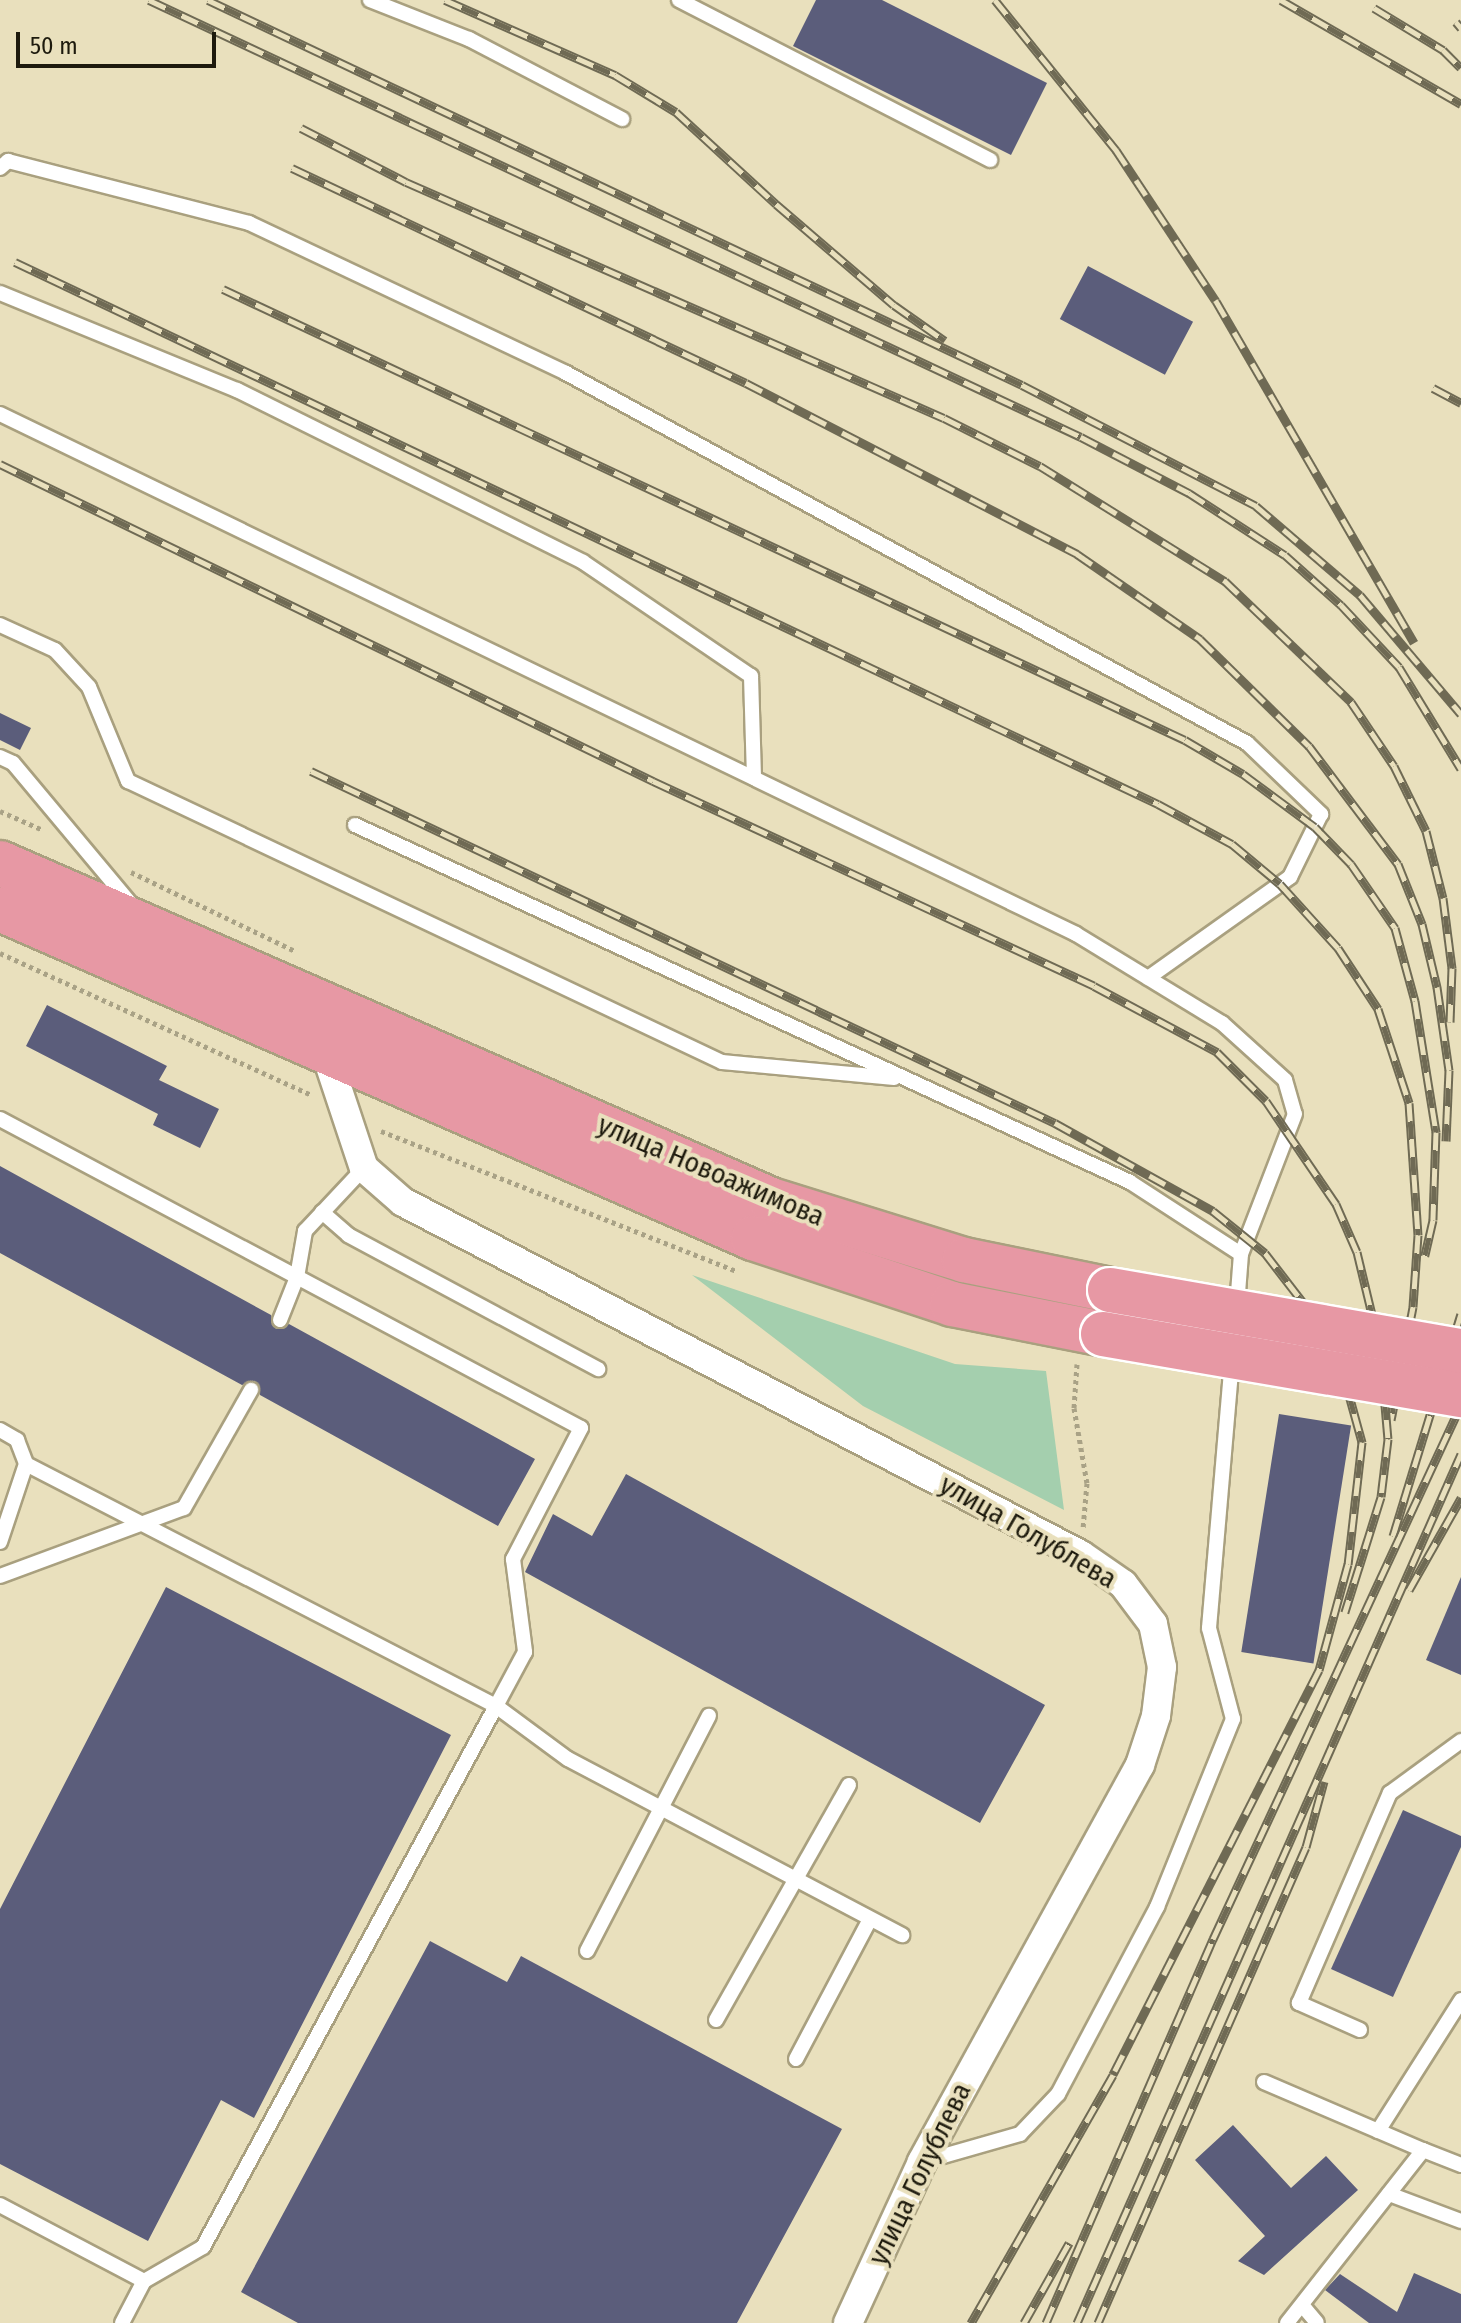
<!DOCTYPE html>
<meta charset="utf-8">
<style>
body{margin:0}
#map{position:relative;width:1461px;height:2323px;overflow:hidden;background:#e9e0bd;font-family:"Fira Sans Condensed",sans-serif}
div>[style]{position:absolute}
.green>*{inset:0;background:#a4cfae}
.building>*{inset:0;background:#5b5d7b;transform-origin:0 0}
.path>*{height:5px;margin-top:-2.5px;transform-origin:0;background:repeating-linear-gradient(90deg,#a9a286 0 4px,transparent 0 8px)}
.roads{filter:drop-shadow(2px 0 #a9a07f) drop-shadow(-2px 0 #a9a07f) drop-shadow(0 2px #a9a07f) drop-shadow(0 -2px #a9a07f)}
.lane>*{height:14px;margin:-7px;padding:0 7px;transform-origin:7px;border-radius:7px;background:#fff}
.street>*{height:28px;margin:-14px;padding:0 14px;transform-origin:14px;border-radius:14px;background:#fff}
.primary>*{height:44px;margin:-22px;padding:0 22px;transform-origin:22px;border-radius:22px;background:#e798a4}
.rail>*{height:9px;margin-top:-4.5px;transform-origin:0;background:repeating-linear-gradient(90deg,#e9e0bd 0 18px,#6f6a54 0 36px);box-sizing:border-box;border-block:2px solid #6f6a54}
.bridges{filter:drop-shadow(2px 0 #fff) drop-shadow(-2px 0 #fff) drop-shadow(0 2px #fff) drop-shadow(0 -2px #fff)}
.primary-bridge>*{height:44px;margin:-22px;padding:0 22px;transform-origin:22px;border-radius:22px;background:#e798a4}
span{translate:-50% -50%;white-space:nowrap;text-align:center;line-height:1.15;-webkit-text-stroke:8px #e9e0bd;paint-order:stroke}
.street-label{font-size:28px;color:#1d1a0d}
.scale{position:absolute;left:16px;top:32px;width:200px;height:36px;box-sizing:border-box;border:4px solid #1d1a0d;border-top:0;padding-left:10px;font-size:24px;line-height:28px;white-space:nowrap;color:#1d1a0d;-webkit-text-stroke:6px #e9e0bd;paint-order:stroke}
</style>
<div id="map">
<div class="green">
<div style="clip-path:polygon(692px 1275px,955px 1364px,1046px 1371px,1064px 1510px,863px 1406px)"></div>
</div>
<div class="building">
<div style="clip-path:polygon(816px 0,882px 0,1047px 83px,1011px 155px,793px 46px)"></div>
<div style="left:1088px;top:266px;width:119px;height:60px;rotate:28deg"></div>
<div style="clip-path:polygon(0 713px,31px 728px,20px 750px,0 740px)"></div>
<div style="clip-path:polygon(47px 1005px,167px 1066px,159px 1080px,219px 1109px,200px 1148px,153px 1125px,158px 1114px,26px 1046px)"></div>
<div style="clip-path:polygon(0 1166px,271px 1315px,276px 1329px,289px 1324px,535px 1459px,498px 1526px,260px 1395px,255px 1381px,242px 1385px,0 1253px)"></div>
<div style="left:1279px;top:1414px;width:73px;height:241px;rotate:9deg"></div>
<div style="clip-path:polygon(626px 1474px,1045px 1705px,980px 1823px,525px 1572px,553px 1514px,592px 1536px)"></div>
<div style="clip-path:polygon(1461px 1577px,1461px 1675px,1426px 1660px)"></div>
<div style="clip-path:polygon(166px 1587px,451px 1735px,254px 2118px,221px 2100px,148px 2241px,0 2164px,0 1909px)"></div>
<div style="clip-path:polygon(1403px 1810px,1461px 1836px,1461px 1847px,1393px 1997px,1331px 1969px)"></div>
<div style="clip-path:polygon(430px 1941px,507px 1982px,521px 1956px,842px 2129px,737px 2323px,298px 2323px,241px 2292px)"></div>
<div style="clip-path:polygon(1233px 2125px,1291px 2188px,1326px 2156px,1358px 2190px,1264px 2275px,1238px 2261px,1265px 2236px,1195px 2160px)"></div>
<div style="clip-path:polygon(1414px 2273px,1461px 2294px,1461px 2323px,1369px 2323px,1325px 2290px,1340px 2274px,1397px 2312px)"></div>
</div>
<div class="path">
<div style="left:0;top:811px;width:47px;rotate:23.8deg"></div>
<div style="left:131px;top:872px;width:182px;rotate:25.7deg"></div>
<div style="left:0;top:953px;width:343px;rotate:24.5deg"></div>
<div style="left:381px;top:1131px;width:382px;rotate:21.5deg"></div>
<div style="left:1077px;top:1364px;width:44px;rotate:93.9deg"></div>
<div style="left:1074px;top:1408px;width:76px;rotate:80.2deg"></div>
<div style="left:1087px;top:1483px;width:46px;rotate:95deg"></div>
</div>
<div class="roads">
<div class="lane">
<div style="left:370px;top:0;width:106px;rotate:21.5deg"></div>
<div style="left:469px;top:39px;width:173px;rotate:27.6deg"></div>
<div style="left:679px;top:0;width:350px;rotate:27.2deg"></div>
<div style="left:0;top:168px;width:11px;rotate:-41deg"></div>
<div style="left:8px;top:161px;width:249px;rotate:14.4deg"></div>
<div style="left:249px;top:223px;width:351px;rotate:25.3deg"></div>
<div style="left:566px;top:373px;width:775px;rotate:28.52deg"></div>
<div style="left:1247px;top:743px;width:103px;rotate:43.8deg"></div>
<div style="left:1321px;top:814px;width:70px;rotate:116.2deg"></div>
<div style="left:1290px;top:877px;width:174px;rotate:144.6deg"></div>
<div style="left:0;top:293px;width:256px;rotate:22.3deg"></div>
<div style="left:237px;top:390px;width:386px;rotate:26.4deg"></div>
<div style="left:583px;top:562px;width:203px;rotate:34.2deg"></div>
<div style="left:751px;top:676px;width:102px;rotate:88.3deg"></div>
<div style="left:0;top:414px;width:1195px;rotate:25.79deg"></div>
<div style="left:1076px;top:934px;width:171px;rotate:31.4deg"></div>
<div style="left:1222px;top:1023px;width:85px;rotate:42.1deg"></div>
<div style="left:1285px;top:1080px;width:35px;rotate:74deg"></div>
<div style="left:1295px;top:1114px;width:150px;rotate:111.1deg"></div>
<div style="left:0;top:625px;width:60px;rotate:24.4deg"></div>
<div style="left:55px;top:650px;width:50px;rotate:47.4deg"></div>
<div style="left:89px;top:687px;width:102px;rotate:67.5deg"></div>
<div style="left:128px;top:781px;width:657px;rotate:25.32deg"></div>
<div style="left:722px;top:1062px;width:173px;rotate:5.3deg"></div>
<div style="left:0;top:757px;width:14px;rotate:25deg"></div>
<div style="left:13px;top:763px;width:184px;rotate:50.1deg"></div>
<div style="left:355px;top:825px;width:853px;rotate:24.73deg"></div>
<div style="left:1130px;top:1182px;width:132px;rotate:33deg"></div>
<div style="left:1241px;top:1254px;width:52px;rotate:94.4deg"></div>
<div style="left:0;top:1119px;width:658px;rotate:28.01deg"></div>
<div style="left:581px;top:1428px;width:148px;rotate:117.4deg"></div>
<div style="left:513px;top:1559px;width:94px;rotate:82.6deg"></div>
<div style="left:525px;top:1652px;width:61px;rotate:118.2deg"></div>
<div style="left:496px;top:1706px;width:89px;rotate:36.4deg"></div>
<div style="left:568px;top:1759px;width:378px;rotate:27.8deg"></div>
<div style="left:322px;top:1212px;width:35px;rotate:41deg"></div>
<div style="left:348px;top:1235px;width:284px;rotate:28.2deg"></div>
<div style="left:280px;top:1320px;width:46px;rotate:-68.4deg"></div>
<div style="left:297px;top:1277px;width:47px;rotate:-80.1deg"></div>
<div style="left:305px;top:1231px;width:86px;rotate:-46.9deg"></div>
<div style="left:0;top:1430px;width:20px;rotate:30deg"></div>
<div style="left:17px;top:1440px;width:26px;rotate:69deg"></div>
<div style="left:26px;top:1464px;width:529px;rotate:27.24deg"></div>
<div style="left:496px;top:1706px;width:615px;rotate:118.44deg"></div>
<div style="left:203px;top:2247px;width:68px;rotate:150deg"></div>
<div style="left:144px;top:2281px;width:163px;rotate:-152.2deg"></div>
<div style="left:0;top:1542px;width:82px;rotate:-71.6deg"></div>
<div style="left:0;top:1576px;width:196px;rotate:-20.3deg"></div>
<div style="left:184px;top:1508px;width:136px;rotate:-60.4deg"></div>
<div style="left:587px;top:1951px;width:265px;rotate:-62.6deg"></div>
<div style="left:716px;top:2020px;width:270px;rotate:-60.5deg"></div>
<div style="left:1360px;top:2030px;width:67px;rotate:-156.1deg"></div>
<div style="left:1299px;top:2003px;width:229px;rotate:-66.6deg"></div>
<div style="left:1390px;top:1793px;width:88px;rotate:-36.2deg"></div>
<div style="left:796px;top:2059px;width:158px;rotate:-62.1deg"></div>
<div style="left:1264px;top:2082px;width:173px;rotate:23.2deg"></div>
<div style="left:1378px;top:2131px;width:155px;rotate:-57.6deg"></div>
<div style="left:922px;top:2162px;width:102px;rotate:-15.9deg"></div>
<div style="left:1020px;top:2134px;width:55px;rotate:-46.5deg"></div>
<div style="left:1058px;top:2094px;width:212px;rotate:-62.1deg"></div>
<div style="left:1157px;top:1907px;width:203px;rotate:-68deg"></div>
<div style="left:1233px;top:1719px;width:94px;rotate:-104.8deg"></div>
<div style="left:1209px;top:1628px;width:270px;rotate:-85.1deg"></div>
<div style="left:1389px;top:2194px;width:77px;rotate:20.6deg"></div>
<div style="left:1302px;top:2305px;width:23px;rotate:50deg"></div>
<div style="left:122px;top:2323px;width:47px;rotate:-62.4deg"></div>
<div style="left:1287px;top:2323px;width:220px;rotate:-51.8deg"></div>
<div style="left:1423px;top:2150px;width:41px;rotate:21.5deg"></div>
</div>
<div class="street">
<div style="left:324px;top:1048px;width:126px;rotate:71.6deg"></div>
<div style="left:364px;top:1168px;width:52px;rotate:41.1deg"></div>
<div style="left:403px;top:1202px;width:764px;rotate:27.5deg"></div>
<div style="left:1081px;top:1555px;width:51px;rotate:34.6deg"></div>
<div style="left:1123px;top:1584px;width:50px;rotate:53.1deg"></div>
<div style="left:1153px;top:1624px;width:44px;rotate:78.2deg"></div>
<div style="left:1162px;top:1667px;width:49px;rotate:97deg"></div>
<div style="left:1156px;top:1716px;width:52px;rotate:108.1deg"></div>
<div style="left:1140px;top:1765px;width:453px;rotate:118.8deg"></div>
<div style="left:922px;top:2162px;width:177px;rotate:114.7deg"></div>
</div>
<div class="primary">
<div style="left:0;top:863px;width:841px;rotate:23.61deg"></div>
<div style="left:771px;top:1200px;width:202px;rotate:17.3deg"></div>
<div style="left:964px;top:1260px;width:149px;rotate:11.6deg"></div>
<div style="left:0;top:909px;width:822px;rotate:23.6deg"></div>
<div style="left:753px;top:1238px;width:210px;rotate:18.3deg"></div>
<div style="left:952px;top:1304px;width:154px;rotate:11.2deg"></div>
</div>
</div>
<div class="rail">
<div style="left:149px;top:0;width:1029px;rotate:25.12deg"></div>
<div style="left:1081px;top:437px;width:122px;rotate:27.4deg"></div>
<div style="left:1189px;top:493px;width:114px;rotate:32.9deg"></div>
<div style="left:1285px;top:555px;width:75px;rotate:41.8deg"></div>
<div style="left:1341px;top:605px;width:85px;rotate:46.9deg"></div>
<div style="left:1399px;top:667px;width:119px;rotate:58.7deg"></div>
<div style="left:208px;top:0;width:900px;rotate:25.31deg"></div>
<div style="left:1022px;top:385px;width:263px;rotate:27.3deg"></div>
<div style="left:1256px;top:506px;width:137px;rotate:40.6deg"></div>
<div style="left:1360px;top:595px;width:156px;rotate:49.7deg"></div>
<div style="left:445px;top:0;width:186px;rotate:23.8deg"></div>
<div style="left:615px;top:75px;width:71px;rotate:31.2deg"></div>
<div style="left:676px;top:112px;width:136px;rotate:42.6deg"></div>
<div style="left:776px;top:204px;width:155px;rotate:40.6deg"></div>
<div style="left:894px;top:305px;width:62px;rotate:35.2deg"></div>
<div style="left:995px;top:0;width:193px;rotate:51.1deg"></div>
<div style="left:1116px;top:150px;width:181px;rotate:56.5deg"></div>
<div style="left:1216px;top:301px;width:395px;rotate:59.9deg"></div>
<div style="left:1281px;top:0;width:208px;rotate:30deg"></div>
<div style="left:1374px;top:8px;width:81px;rotate:31.3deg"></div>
<div style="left:1443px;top:50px;width:25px;rotate:45deg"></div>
<div style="left:1456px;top:22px;width:8px;rotate:50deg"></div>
<div style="left:301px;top:128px;width:118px;rotate:27.2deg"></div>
<div style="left:406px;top:182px;width:587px;rotate:23.69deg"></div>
<div style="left:944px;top:418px;width:107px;rotate:26.6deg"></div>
<div style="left:1040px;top:466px;width:218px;rotate:31.9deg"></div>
<div style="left:1225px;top:581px;width:175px;rotate:43.8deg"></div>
<div style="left:1351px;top:702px;width:77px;rotate:56.1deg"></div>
<div style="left:1394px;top:766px;width:72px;rotate:63.8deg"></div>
<div style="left:1426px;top:831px;width:69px;rotate:75.8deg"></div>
<div style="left:1443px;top:898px;width:71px;rotate:82.7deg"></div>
<div style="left:1452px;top:968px;width:54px;rotate:92.1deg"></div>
<div style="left:292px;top:168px;width:502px;rotate:25.34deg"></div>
<div style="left:746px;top:383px;width:373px;rotate:27.3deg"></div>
<div style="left:1077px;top:554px;width:150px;rotate:34.6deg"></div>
<div style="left:1200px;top:639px;width:153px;rotate:44.5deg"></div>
<div style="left:1309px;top:746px;width:148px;rotate:53deg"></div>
<div style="left:1398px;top:864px;width:65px;rotate:68.2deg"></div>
<div style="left:1422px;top:924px;width:65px;rotate:76.6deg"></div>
<div style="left:1437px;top:987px;width:84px;rotate:81.8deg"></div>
<div style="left:1449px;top:1070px;width:71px;rotate:92.4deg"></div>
<div style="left:15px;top:262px;width:1265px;rotate:25.37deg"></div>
<div style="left:1158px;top:804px;width:84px;rotate:28.4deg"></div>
<div style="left:1232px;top:844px;width:62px;rotate:39.8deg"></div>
<div style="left:1280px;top:884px;width:86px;rotate:47.8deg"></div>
<div style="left:1338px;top:948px;width:73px;rotate:56.7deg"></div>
<div style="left:1378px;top:1009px;width:99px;rotate:71.7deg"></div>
<div style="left:1409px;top:1103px;width:132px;rotate:86.1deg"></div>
<div style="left:1418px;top:1235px;width:72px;rotate:94deg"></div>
<div style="left:1413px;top:1307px;width:115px;rotate:101deg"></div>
<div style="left:223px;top:289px;width:1062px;rotate:25.12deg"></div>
<div style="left:1185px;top:740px;width:67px;rotate:30.4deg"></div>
<div style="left:1243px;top:774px;width:89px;rotate:36.4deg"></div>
<div style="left:1315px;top:827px;width:52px;rotate:45.8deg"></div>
<div style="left:1351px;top:864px;width:78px;rotate:55.5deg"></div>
<div style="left:1395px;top:928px;width:76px;rotate:74.7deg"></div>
<div style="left:1415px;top:1001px;width:133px;rotate:80.9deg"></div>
<div style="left:1436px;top:1132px;width:88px;rotate:92deg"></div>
<div style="left:1433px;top:1220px;width:37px;rotate:103deg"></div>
<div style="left:1433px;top:388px;width:32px;rotate:28deg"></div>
<div style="left:0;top:464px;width:726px;rotate:25.89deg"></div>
<div style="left:653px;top:781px;width:486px;rotate:24.9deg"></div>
<div style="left:1094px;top:986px;width:140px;rotate:28.2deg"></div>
<div style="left:1217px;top:1052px;width:69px;rotate:45deg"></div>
<div style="left:1266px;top:1101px;width:125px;rotate:55.8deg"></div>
<div style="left:1336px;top:1204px;width:52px;rotate:66.4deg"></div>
<div style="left:1357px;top:1252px;width:99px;rotate:76.5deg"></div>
<div style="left:1380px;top:1348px;width:91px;rotate:85deg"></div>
<div style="left:1388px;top:1439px;width:58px;rotate:96.9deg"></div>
<div style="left:1381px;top:1497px;width:121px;rotate:107.4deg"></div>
<div style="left:311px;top:771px;width:823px;rotate:25.32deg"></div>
<div style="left:1055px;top:1123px;width:181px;rotate:29.1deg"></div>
<div style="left:1213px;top:1211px;width:67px;rotate:38.9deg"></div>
<div style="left:1265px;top:1253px;width:115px;rotate:52.4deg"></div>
<div style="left:1335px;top:1344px;width:102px;rotate:74.6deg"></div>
<div style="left:1362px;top:1442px;width:123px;rotate:96.5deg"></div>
<div style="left:1348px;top:1564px;width:110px;rotate:105.3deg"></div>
<div style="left:1319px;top:1670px;width:454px;rotate:117deg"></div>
<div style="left:1113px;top:2075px;width:286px;rotate:119.8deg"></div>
<div style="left:1393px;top:1536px;width:232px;rotate:-73deg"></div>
<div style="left:1409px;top:1590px;width:106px;rotate:-60.5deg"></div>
<div style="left:1024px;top:2323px;width:92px;rotate:-60.6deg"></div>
<div style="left:1046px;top:2323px;width:419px;rotate:-66.5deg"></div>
<div style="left:1213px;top:1939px;width:589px;rotate:-65.09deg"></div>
<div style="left:1077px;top:2323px;width:950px;rotate:-66.16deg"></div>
<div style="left:1098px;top:2323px;width:519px;rotate:-66.4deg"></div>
<div style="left:1306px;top:1847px;width:68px;rotate:-74.7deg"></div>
</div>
<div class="bridges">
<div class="primary-bridge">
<div style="left:1110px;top:1290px;width:356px;rotate:9.9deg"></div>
<div style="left:1103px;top:1334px;width:363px;rotate:9.7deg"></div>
</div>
</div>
<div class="street-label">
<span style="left:711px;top:1171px;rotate:23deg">улица Новоажимова</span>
<span style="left:1028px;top:1532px;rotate:30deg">улица Голублева</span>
<span style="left:920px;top:2174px;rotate:-64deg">улица Голублева</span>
</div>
<div class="scale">50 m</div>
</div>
